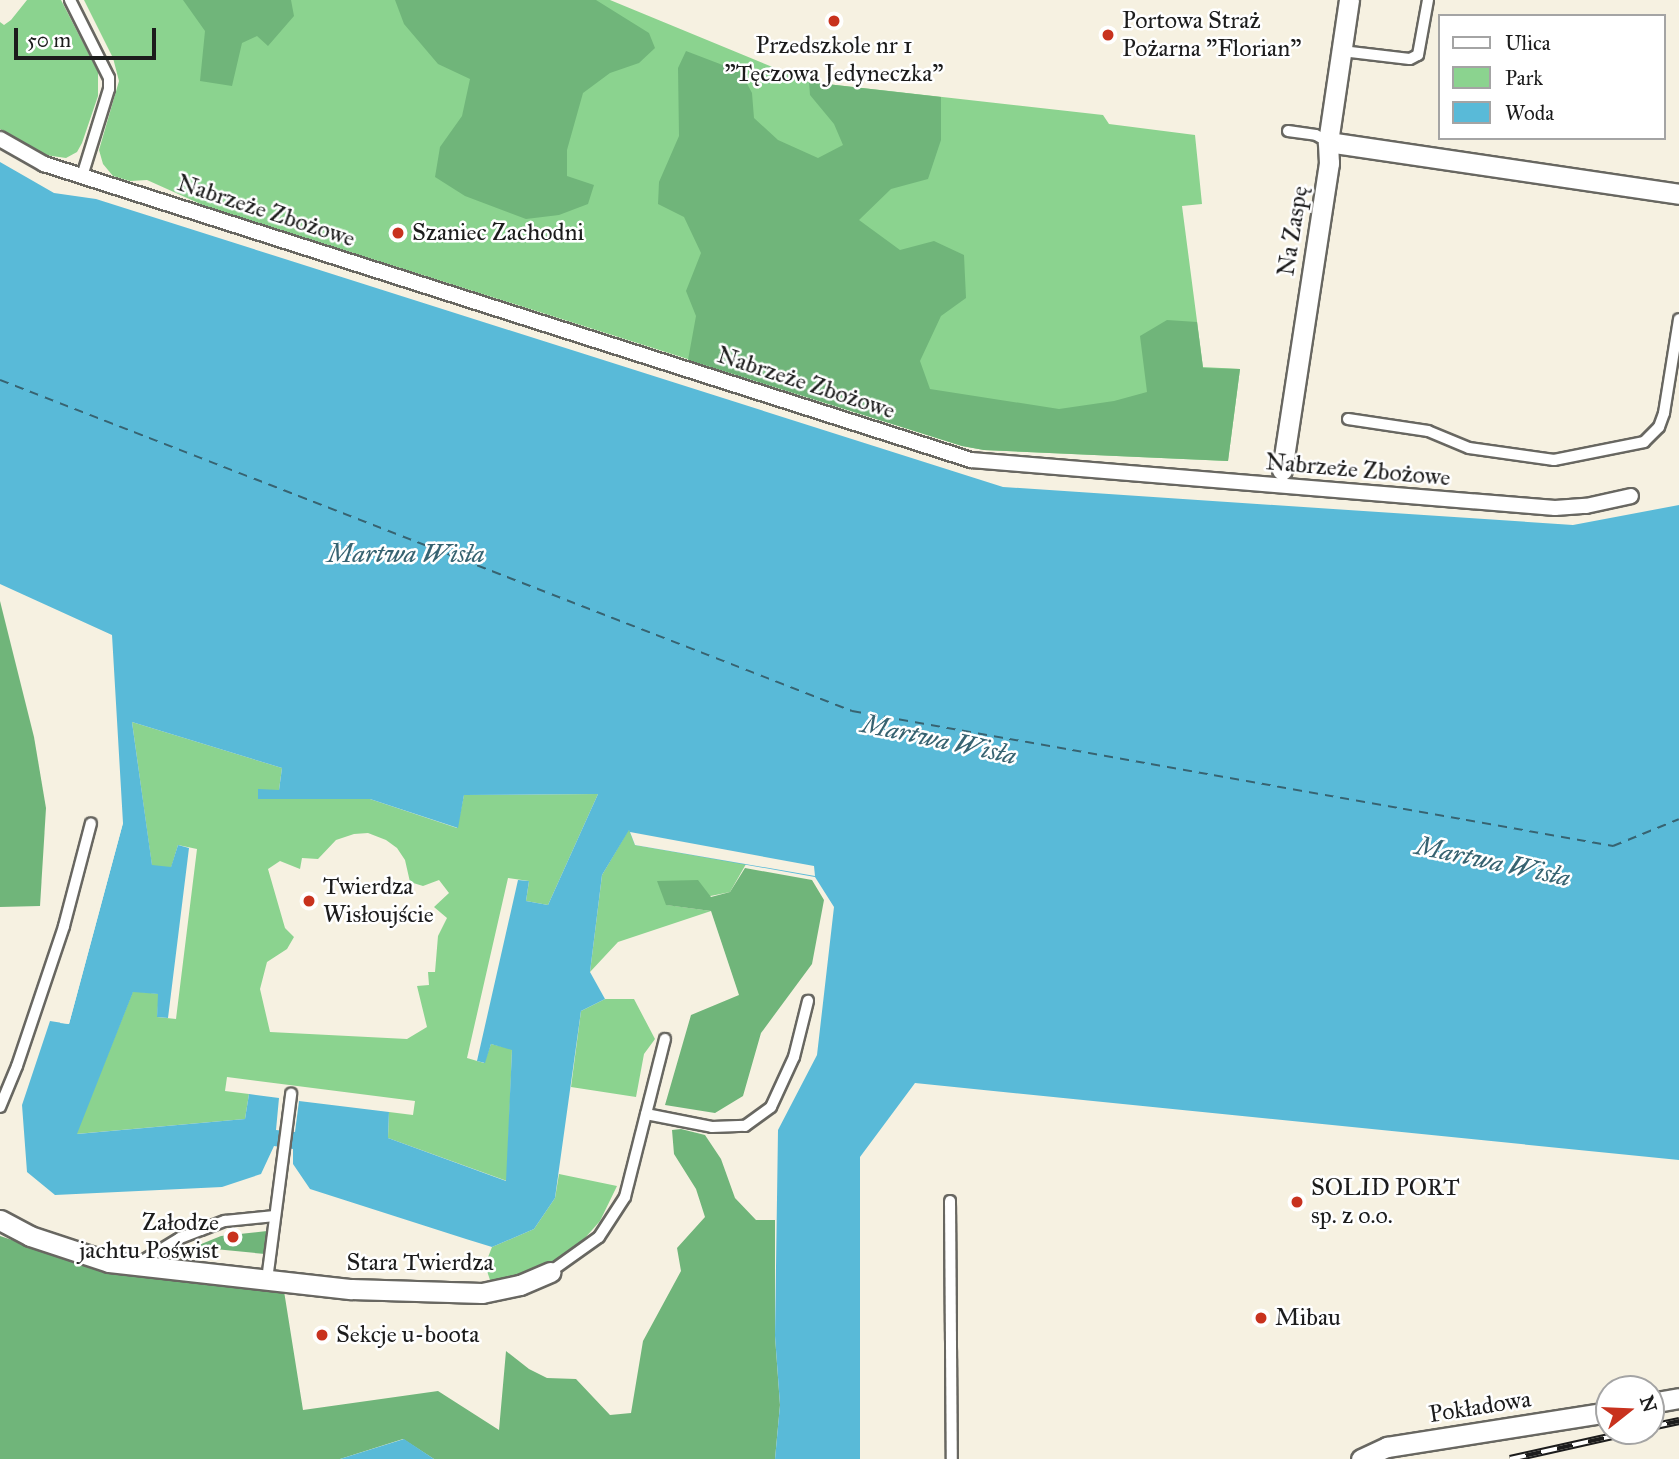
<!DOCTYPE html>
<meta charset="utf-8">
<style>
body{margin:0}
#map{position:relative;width:1679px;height:1459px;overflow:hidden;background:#f6f1e1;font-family:"IM FELL Great Primer",serif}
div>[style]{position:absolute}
.green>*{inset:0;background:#8bd38f}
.forest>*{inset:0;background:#70b57a}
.water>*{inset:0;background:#59bad8}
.pier>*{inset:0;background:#f6f1e1}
.ferry>*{height:2px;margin-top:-1px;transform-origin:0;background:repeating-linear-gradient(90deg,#376371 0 9px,transparent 0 16px)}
.roads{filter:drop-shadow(2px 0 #686761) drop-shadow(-2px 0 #686761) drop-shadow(0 2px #686761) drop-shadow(0 -2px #686761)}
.service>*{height:10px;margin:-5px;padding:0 5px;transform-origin:5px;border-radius:5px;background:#fff}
.pedestrian>*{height:14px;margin:-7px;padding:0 7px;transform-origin:7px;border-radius:7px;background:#fff}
.minor>*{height:19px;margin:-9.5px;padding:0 9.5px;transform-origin:9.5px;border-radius:9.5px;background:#fff}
.rail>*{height:8px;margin-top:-4px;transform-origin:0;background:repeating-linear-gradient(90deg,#fff 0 16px,#1c1c1c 0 32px);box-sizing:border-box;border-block:2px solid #1c1c1c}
.dots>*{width:19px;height:19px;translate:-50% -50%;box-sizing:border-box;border:4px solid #fff;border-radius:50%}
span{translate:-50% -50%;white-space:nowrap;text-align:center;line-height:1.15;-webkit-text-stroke:5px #fff;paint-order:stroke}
.poi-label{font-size:24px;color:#1c1c1c}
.left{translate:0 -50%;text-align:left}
.right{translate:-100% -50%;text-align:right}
.street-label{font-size:24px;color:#1c1c1c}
.water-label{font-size:26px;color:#376371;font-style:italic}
.legend{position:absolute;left:1438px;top:14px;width:228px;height:126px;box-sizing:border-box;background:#fff;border:2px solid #a4a4a4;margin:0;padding:9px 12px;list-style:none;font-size:21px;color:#1c1c1c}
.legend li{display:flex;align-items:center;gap:14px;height:35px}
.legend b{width:35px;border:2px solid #a4a4a4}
.north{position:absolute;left:1595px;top:1375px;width:70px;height:70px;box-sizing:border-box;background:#fff;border:2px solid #a4a4a4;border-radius:50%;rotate:72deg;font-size:19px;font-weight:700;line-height:28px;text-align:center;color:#1c1c1c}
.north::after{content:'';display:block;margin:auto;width:24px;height:32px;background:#c8321e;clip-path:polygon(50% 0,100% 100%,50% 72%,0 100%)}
.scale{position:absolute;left:14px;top:28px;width:142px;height:32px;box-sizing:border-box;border:4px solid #1c1c1c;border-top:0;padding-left:9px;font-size:21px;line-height:24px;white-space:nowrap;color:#1c1c1c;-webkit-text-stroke:5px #fff;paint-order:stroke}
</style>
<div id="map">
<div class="green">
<div style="clip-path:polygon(27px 0,61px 0,98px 72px,98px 96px,82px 143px,77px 152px,66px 158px,45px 155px,0 129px,0 22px,4px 25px,11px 20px)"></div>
<div style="clip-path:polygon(84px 0,610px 0,809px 82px,1103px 115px,1109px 124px,1195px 135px,1202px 204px,1182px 206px,1203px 367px,1240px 369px,1228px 461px,984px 450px,962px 446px,205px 206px,147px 180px,130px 181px,113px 176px,103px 164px,99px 150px,119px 81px,113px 58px)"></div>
<div style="clip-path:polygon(evenodd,132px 722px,282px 768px,279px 790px,258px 799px,370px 799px,457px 828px,464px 795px,598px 794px,548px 905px,526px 901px,529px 881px,508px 878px,467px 1058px,484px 1063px,491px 1044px,512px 1049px,507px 1181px,388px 1138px,389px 1112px,413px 1115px,415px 1101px,227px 1077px,225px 1091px,249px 1094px,245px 1119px,76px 1134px,133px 991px,159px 994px,157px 1017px,176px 1019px,197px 849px,178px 845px,171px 868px,152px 866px,132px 722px,368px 833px,386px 840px,397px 848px,405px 860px,410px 882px,423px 886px,439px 880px,449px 893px,434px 907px,447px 918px,438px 936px,435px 972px,428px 972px,429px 985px,417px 986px,427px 1027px,407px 1039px,270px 1032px,260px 989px,267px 962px,287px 949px,294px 937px,285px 928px,268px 869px,280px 861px,300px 869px,302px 858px,318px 859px,336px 840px,354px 834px,368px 833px)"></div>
<div style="clip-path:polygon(629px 829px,636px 845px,746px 864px,730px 892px,667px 905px,711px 911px,618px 942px,590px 972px,602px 875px)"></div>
<div style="clip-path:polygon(605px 999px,634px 999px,655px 1039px,644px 1054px,636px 1097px,571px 1087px,581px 1011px)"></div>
<div style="clip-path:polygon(559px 1174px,617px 1186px,600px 1221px,569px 1256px,532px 1276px,492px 1286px,485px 1265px,492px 1247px,534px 1229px,555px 1198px)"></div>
</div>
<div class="forest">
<div style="clip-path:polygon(183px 0,291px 0,294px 16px,268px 46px,257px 36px,242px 43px,232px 86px,200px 81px,205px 31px)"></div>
<div style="clip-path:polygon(395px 0,596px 0,649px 33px,655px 48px,639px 63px,610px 73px,583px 93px,567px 150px,567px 176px,594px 185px,588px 204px,559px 215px,526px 219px,465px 196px,435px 177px,440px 147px,462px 116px,470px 79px,438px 64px,404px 24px)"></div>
<div style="clip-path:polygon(686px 51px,741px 72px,752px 93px,754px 118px,778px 140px,818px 158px,843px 145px,834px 124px,810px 95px,809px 82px,941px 97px,941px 140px,928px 179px,891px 189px,859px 220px,900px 250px,934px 241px,964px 255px,966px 298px,941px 316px,920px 361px,930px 389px,1059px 409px,1114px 401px,1147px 392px,1140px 336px,1167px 320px,1197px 322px,1203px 368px,1240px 369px,1228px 461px,984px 450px,962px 446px,688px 360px,696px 316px,686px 291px,701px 253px,684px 217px,658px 204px,659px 182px,679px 136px,678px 68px)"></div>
<div style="clip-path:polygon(0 601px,34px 737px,46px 808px,40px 906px,0 907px)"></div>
<div style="clip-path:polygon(745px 868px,812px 880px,824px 900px,812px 964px,761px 1033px,743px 1096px,715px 1113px,665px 1105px,691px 1015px,739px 995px,711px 911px,666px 905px,657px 881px,698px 880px,711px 897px,730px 892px)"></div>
<div style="clip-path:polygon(681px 1129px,705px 1135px,721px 1159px,735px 1198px,756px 1220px,775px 1220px,775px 1336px,780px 1405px,775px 1459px,434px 1459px,403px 1439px,340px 1459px,0 1459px,0 1236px,84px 1264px,284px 1291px,303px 1410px,438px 1391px,499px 1430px,506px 1351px,529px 1369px,547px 1378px,576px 1379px,610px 1415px,631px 1413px,643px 1341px,681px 1271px,677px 1248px,705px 1217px,696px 1189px,674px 1154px,672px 1130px)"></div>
<div style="clip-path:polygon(267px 1231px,265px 1254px,194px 1247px,221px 1236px)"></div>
</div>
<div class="water">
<div style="clip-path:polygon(evenodd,0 162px,54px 193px,96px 199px,1003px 487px,1573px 525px,1679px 505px,1679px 1160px,915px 1083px,860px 1157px,860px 1459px,775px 1459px,780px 1405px,775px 1336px,778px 1130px,817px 1055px,834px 907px,815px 877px,635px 845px,629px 830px,602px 875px,590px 972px,605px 999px,581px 1011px,555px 1198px,534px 1229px,492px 1247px,466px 1239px,310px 1189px,293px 1164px,293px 1149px,274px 1146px,261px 1174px,222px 1187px,55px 1195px,27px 1172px,22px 1105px,50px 1021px,69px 1024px,123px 823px,112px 635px,0 584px,0 162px,132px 722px,282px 768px,279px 790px,258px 789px,258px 799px,370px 799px,458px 828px,464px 795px,598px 794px,548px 905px,526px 901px,529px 881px,518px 880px,477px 1061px,485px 1063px,491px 1044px,512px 1050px,506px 1181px,388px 1138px,389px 1112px,299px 1101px,295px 1132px,276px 1130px,279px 1098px,249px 1094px,245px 1119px,77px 1134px,133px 992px,158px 994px,157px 1017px,168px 1018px,189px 848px,178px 845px,171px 867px,152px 865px,132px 722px)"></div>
<div style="clip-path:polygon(404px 1439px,434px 1459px,340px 1459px)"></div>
</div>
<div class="pier">
<div style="clip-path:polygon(119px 822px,123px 823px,69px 1024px,60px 1023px,61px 1020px,67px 1021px)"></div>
<div style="clip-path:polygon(630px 832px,814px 866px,815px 876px,635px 845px)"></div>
</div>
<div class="ferry">
<div style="left:0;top:380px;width:914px;rotate:21.23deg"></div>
<div style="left:852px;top:711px;width:773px;rotate:10.06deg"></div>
<div style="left:1613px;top:846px;width:71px;rotate:-22.2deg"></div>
</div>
<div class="roads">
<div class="service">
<div style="left:70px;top:0;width:87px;rotate:63.4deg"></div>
<div style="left:109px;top:78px;width:11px;rotate:90deg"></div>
<div style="left:109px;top:89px;width:91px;rotate:107.2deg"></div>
<div style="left:1342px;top:51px;width:68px;rotate:6.7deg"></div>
<div style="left:1410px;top:59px;width:9px;rotate:-27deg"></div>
<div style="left:1418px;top:55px;width:56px;rotate:-79.7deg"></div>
<div style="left:1288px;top:131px;width:28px;rotate:8deg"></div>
<div style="left:1316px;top:135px;width:14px;rotate:30deg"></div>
<div style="left:1348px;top:419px;width:81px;rotate:8.5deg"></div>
<div style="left:1428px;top:431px;width:44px;rotate:22.5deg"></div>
<div style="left:1469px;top:448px;width:86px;rotate:8deg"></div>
<div style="left:1554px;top:460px;width:92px;rotate:-11.3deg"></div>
<div style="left:1644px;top:442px;width:21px;rotate:-45deg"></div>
<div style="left:1659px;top:427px;width:15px;rotate:-70deg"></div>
<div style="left:1664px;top:413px;width:95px;rotate:-80.9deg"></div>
<div style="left:0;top:1107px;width:44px;rotate:-67.5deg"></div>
<div style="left:17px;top:1066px;width:148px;rotate:-71.4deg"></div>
<div style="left:64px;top:926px;width:106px;rotate:-75.3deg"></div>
<div style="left:646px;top:1114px;width:67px;rotate:11.1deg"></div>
<div style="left:712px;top:1127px;width:33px;rotate:-2deg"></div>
<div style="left:745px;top:1126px;width:32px;rotate:-36deg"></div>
<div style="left:771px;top:1107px;width:55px;rotate:-65.3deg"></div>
<div style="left:794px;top:1057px;width:58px;rotate:-76deg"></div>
<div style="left:950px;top:1201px;width:258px;rotate:89.6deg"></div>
<div style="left:139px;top:1263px;width:48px;rotate:-31.4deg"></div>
<div style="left:180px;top:1238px;width:22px;rotate:-21deg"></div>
<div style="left:201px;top:1230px;width:26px;rotate:-21deg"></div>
<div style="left:225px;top:1221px;width:50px;rotate:-5.7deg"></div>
<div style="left:550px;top:1272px;width:60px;rotate:-35.5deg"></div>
<div style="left:599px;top:1237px;width:48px;rotate:-57deg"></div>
<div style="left:625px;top:1197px;width:163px;rotate:-75.8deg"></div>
<div style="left:267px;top:1280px;width:188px;rotate:-82.6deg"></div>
</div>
<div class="pedestrian">
<div style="left:0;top:139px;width:51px;rotate:29.6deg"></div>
<div style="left:44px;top:164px;width:973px;rotate:17.71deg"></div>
<div style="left:971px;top:460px;width:586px;rotate:4.7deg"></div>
<div style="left:1555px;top:508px;width:31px;rotate:-4deg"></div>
<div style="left:1586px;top:506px;width:46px;rotate:-12.5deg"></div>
</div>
<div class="minor">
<div style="left:1328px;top:142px;width:355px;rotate:8.4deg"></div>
<div style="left:1282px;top:470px;width:311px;rotate:-81.3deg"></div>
<div style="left:1329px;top:163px;width:21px;rotate:-93deg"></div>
<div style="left:1328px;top:142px;width:144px;rotate:-81.6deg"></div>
<div style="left:0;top:1220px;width:34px;rotate:28deg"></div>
<div style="left:30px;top:1236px;width:83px;rotate:18.2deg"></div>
<div style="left:109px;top:1262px;width:244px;rotate:6.4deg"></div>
<div style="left:351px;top:1289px;width:131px;rotate:1.7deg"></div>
<div style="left:482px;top:1293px;width:39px;rotate:-12deg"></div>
<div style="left:520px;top:1285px;width:33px;rotate:-23deg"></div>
<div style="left:1651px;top:1403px;width:28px;rotate:-10deg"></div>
<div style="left:1361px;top:1459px;width:29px;rotate:-25deg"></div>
<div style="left:1387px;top:1447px;width:225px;rotate:-9deg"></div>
</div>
</div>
<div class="rail">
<div style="left:1651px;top:1427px;width:29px;rotate:-12deg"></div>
<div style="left:1510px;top:1459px;width:128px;rotate:-12.6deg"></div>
</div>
<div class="dots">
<div style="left:834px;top:21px;background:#c8321e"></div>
<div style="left:1108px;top:35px;background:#c8321e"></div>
<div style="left:398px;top:233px;background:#c8321e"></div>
<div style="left:309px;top:901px;background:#c8321e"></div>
<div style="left:1297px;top:1202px;background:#c8321e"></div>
<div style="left:233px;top:1237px;background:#c8321e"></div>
<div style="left:1261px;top:1318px;background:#c8321e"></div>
<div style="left:322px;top:1335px;background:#c8321e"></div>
</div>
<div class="poi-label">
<span class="left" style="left:1122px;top:35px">Portowa Straż<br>Pożarna "Florian"</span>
<span style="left:834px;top:60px">Przedszkole nr 1<br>"Tęczowa Jedyneczka"</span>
<span class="left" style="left:412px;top:233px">Szaniec Zachodni</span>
<span class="left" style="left:323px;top:901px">Twierdza<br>Wisłoujście</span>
<span class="left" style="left:1311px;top:1202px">SOLID PORT<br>sp. z o.o.</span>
<span class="right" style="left:219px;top:1237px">Załodze<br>jachtu Poświst</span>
<span class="left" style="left:1275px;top:1318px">Mibau</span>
<span class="left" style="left:336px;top:1335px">Sekcje u-boota</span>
</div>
<div class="street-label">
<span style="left:266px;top:211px;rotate:18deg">Nabrzeże Zbożowe</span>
<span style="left:1293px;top:231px;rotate:-81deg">Na Zaspę</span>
<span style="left:806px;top:383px;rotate:18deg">Nabrzeże Zbożowe</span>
<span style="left:1358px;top:470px;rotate:5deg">Nabrzeże Zbożowe</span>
<span style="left:420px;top:1263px">Stara Twierdza</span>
<span style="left:1480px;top:1407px;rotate:-9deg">Pokładowa</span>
</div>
<div class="water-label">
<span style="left:406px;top:554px">Martwa Wisła</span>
<span style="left:939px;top:740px;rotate:12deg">Martwa Wisła</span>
<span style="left:1493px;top:862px;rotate:12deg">Martwa Wisła</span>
</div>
<ul class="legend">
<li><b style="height:9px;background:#fff"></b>Ulica</li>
<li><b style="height:19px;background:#8bd38f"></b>Park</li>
<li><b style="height:19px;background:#59bad8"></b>Woda</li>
</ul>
<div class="north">N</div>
<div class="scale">50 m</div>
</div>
